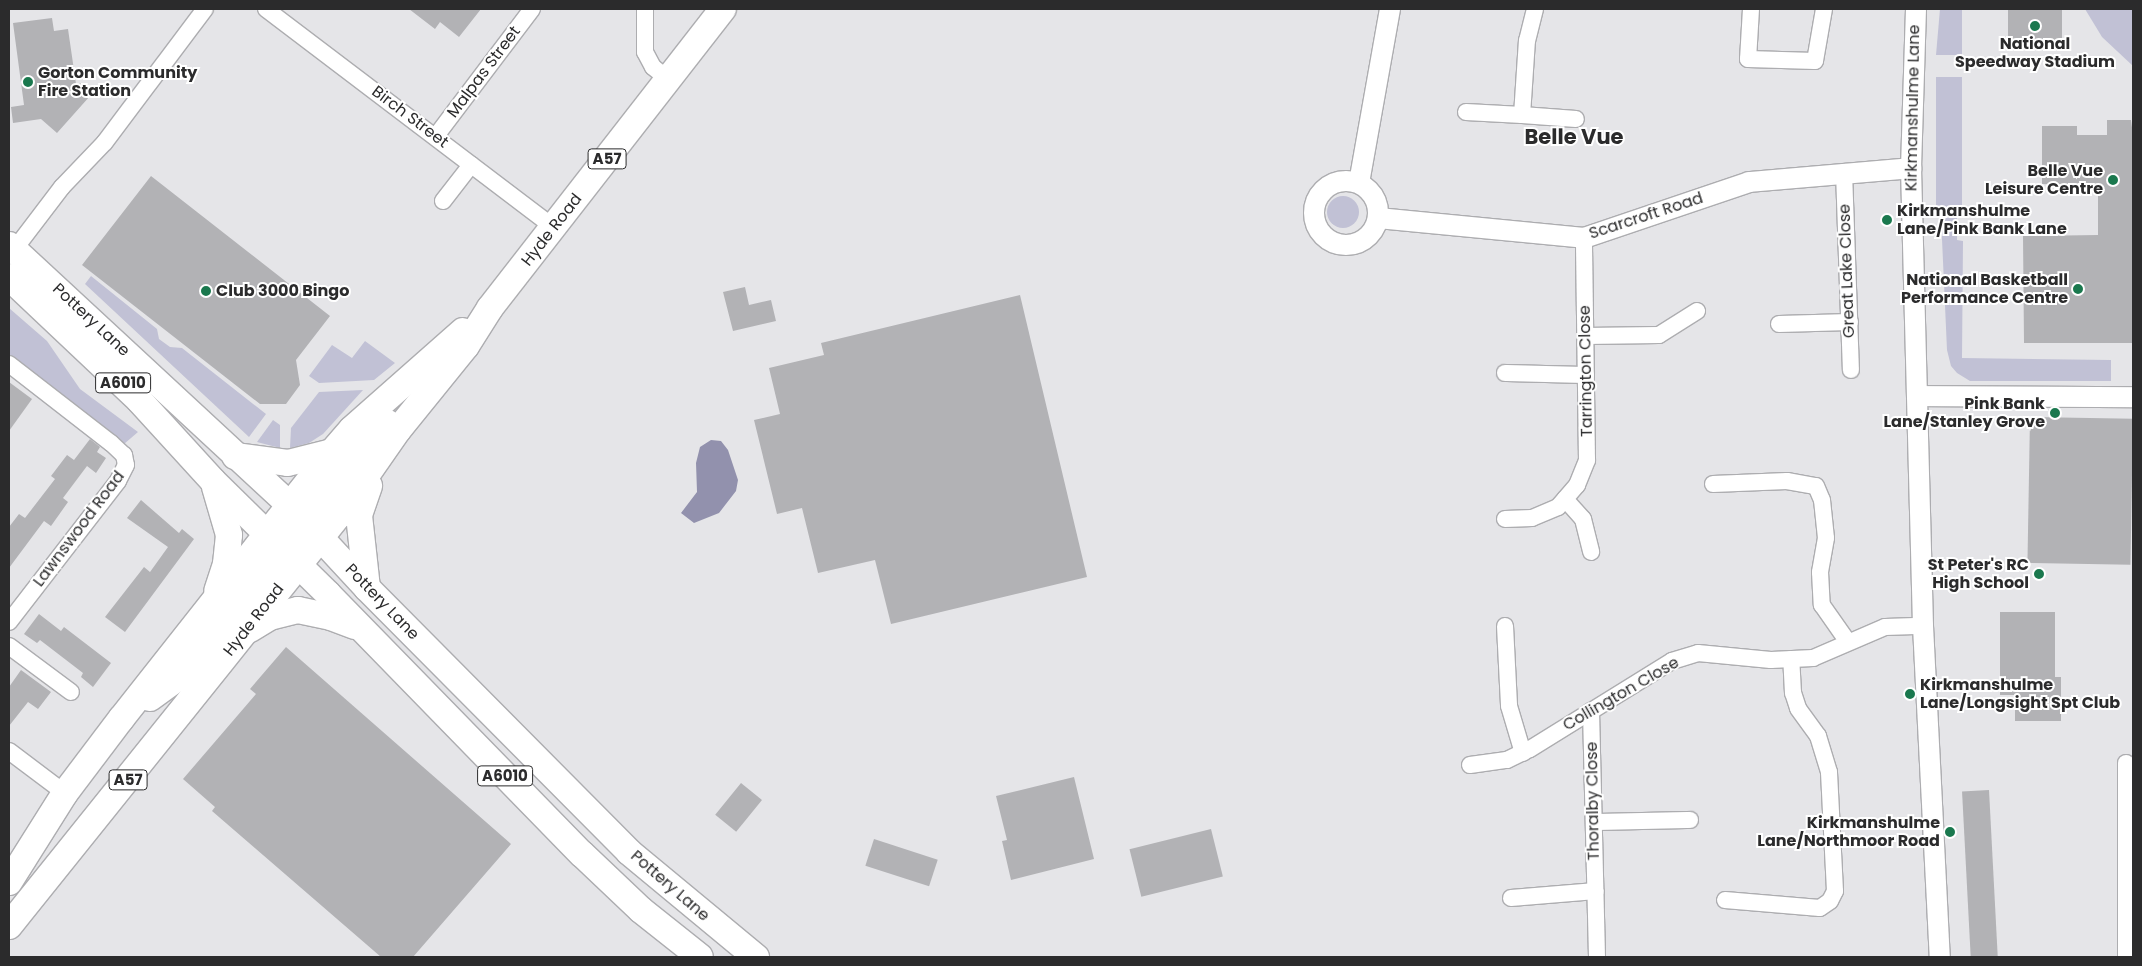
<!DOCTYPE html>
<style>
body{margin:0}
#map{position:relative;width:2142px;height:966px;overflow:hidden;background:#e5e5e8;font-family:Poppins,sans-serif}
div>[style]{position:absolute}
.green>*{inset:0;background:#c1c1d5;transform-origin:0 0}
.round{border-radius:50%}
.water>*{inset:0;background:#9291ad}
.building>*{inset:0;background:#b2b2b5;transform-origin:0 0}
.roads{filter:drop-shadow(1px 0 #adadb0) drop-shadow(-1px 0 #adadb0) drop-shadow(0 1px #adadb0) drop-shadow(0 -1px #adadb0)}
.minor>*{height:16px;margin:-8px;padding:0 8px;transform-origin:8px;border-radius:8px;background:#fff}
.tertiary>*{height:20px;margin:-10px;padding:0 10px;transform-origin:10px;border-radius:10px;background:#fff}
.tertiary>.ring{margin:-10px;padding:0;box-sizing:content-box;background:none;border:20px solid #fff;border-radius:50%}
.trunk>*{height:26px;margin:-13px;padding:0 13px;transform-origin:13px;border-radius:13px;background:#fff}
.dots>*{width:14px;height:14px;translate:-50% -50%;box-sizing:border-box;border:2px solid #fff;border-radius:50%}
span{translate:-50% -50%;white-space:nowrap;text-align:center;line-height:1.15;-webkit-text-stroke:4px #fff;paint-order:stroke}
.shield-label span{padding:1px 4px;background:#fff;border:1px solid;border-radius:4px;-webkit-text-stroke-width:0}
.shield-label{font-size:15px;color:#2b2b2c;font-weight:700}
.poi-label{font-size:16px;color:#2b2b2c;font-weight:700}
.left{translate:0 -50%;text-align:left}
.right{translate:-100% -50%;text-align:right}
.street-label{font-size:16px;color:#2b2b2c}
.district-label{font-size:21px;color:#2b2b2c;font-weight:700}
.frame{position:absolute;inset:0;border:10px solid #2b2b2c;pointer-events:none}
</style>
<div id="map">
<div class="green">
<div style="clip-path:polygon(1940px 9px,1962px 9px,1962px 55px,1936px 55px)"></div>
<div style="clip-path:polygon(2085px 9px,2133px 9px,2133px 66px,2102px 37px)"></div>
<div style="left:1936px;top:77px;width:26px;height:131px"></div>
<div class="round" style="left:1327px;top:196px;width:32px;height:32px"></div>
<div style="clip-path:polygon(1941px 217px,1957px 217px,1957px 240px,1963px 241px,1962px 358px,2111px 360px,2111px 381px,1970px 381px,1957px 373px,1951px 366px,1947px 350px)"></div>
<div style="clip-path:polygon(91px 276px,157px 329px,159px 339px,170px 347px,182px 348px,266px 414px,249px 437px,85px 284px)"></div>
<div style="clip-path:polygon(9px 308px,47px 341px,80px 389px,138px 432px,124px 444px,9px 354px)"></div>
<div style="clip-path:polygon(365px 341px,395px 363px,374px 380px,319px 383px,309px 376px,332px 345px,352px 358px)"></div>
<div style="clip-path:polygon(363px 390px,323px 434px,309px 443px,290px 448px,291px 428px,319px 392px)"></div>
<div style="clip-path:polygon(273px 420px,280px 425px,280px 448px,257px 442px)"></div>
</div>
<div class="water">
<div style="clip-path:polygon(711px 440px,721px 441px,728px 450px,738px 480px,736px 491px,719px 513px,694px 523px,681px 513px,697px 492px,696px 463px,700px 447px)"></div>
</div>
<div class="building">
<div style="clip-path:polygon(409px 9px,481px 9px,459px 37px,440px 22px,435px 29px)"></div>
<div style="left:2008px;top:9px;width:54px;height:34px"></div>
<div style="clip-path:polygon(52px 18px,54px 31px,68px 29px,76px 84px,84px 83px,85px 92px,90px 96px,57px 133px,41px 119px,13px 123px,11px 107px,24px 105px,13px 23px)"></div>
<div style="clip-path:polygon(2107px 120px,2131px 120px,2133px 135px,2133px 343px,2024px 343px,2023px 236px,2098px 235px,2098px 186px,2042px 184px,2042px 126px,2077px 126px,2077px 135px,2107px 135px)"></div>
<div style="clip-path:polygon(151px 176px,330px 316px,296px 360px,300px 385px,286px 404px,260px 404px,82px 265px)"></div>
<div style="clip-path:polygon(745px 287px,749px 305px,771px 300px,776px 321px,733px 331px,723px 292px)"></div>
<div style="clip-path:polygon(1020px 295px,1087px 577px,891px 624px,875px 560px,818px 573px,802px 508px,777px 514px,754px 420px,780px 414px,769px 368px,824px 355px,821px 343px)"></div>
<div style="clip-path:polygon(9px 382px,32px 399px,9px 431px)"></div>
<div style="left:2030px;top:417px;width:103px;height:146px;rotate:1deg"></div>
<div style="clip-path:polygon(90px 439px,100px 447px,97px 452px,106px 458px,96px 473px,87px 466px,63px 498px,68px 502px,51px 526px,44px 521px,9px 568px,9px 527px,19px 514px,25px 518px,55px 479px,51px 476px,67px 455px,74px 460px)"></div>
<div style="clip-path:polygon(141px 500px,179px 533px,182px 529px,194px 539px,125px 632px,105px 617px,144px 567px,150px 572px,168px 547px,127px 518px)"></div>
<div style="clip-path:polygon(2000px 612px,2055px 612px,2055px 677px,2061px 677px,2061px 721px,2015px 721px,2015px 695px,2000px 695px)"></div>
<div style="clip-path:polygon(39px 614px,61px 631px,64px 627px,111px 663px,93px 687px,81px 677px,83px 673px,40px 640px,37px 643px,24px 634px)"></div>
<div style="clip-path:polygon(286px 647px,511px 844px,413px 957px,381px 957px,212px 811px,215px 807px,183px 779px,256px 694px,250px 689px)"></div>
<div style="clip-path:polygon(21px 670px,51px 692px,38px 709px,28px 702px,9px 726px,9px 687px)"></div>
<div style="clip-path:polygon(1074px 777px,1094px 859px,1011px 880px,1002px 841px,1007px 840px,996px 796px)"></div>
<div style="left:741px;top:783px;width:27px;height:41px;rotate:39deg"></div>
<div style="left:1989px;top:790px;width:167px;height:27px;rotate:87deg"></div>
<div style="left:1211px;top:829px;width:49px;height:84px;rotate:76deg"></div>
<div style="left:874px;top:839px;width:67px;height:28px;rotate:18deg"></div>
</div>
<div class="roads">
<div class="minor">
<div style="left:266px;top:9px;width:360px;rotate:37.2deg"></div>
<div style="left:645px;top:9px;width:43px;rotate:90deg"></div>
<div style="left:645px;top:52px;width:17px;rotate:62deg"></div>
<div style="left:653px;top:67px;width:19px;rotate:39deg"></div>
<div style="left:1535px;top:9px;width:32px;rotate:104deg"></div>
<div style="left:1527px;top:40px;width:75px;rotate:93.8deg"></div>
<div style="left:1522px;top:115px;width:54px;rotate:4.2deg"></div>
<div style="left:1751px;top:9px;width:50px;rotate:93.4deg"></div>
<div style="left:1748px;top:59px;width:67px;rotate:1.7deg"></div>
<div style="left:1815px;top:61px;width:53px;rotate:-80.2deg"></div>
<div style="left:1466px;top:112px;width:56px;rotate:3.1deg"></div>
<div style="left:436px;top:136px;width:159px;rotate:-52.9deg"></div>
<div style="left:1844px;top:172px;width:198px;rotate:88deg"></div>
<div style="left:443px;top:201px;width:46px;rotate:-52.1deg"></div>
<div style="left:9px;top:251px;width:5px;rotate:-11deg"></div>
<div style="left:14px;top:250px;width:79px;rotate:-52.7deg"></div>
<div style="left:62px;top:187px;width:62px;rotate:-46.3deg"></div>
<div style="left:105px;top:142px;width:166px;rotate:-53.1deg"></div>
<div style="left:1779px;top:324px;width:71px;rotate:-1.6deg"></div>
<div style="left:1585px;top:336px;width:74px;rotate:-0.8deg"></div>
<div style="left:1659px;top:335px;width:45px;rotate:-32.3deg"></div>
<div style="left:9px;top:364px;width:129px;rotate:37.8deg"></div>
<div style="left:111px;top:443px;width:18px;rotate:43deg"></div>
<div style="left:124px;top:455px;width:10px;rotate:79deg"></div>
<div style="left:126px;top:465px;width:18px;rotate:117deg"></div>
<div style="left:118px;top:481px;width:178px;rotate:127.7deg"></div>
<div style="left:1505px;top:373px;width:81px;rotate:1.4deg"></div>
<div style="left:1713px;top:484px;width:74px;rotate:-2.3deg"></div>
<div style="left:1787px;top:481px;width:29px;rotate:10deg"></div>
<div style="left:1816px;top:486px;width:15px;rotate:67deg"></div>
<div style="left:1822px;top:500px;width:38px;rotate:84deg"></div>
<div style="left:1826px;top:538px;width:35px;rotate:100deg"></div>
<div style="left:1820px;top:572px;width:33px;rotate:87deg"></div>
<div style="left:1822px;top:605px;width:45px;rotate:54.9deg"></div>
<div style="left:1565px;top:499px;width:27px;rotate:48deg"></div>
<div style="left:1583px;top:519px;width:34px;rotate:76deg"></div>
<div style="left:1505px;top:519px;width:27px;rotate:-2deg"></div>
<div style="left:1532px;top:518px;width:28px;rotate:-23deg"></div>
<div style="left:1558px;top:507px;width:29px;rotate:-49deg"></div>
<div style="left:1577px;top:485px;width:27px;rotate:-68deg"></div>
<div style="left:1587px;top:460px;width:222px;rotate:-90.8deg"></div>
<div style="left:1505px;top:626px;width:80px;rotate:87.1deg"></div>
<div style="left:1509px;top:706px;width:49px;rotate:73.4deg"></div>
<div style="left:9px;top:646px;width:77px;rotate:36.6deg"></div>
<div style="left:1591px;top:711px;width:246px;rotate:88.6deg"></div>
<div style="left:9px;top:751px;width:70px;rotate:36.9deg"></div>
<div style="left:2126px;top:763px;width:194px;rotate:90deg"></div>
<div style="left:1470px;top:765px;width:37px;rotate:-8deg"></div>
<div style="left:1507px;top:760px;width:25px;rotate:-26deg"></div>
<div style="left:1530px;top:749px;width:167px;rotate:-31.8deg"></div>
<div style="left:1672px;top:661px;width:27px;rotate:-17deg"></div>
<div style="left:1698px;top:653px;width:73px;rotate:5.5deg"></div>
<div style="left:1771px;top:660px;width:42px;rotate:-2.7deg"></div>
<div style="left:1813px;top:658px;width:78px;rotate:-23.3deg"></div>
<div style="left:1885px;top:627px;width:38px;rotate:-2deg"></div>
<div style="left:1594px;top:822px;width:96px;rotate:-1.2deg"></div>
<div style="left:1511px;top:898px;width:85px;rotate:-4.7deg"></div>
<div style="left:1725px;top:900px;width:95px;rotate:4.8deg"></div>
<div style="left:1820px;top:908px;width:12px;rotate:-35deg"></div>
<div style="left:1830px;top:901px;width:11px;rotate:-63deg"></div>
<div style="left:1835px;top:891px;width:119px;rotate:-92.9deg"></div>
<div style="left:1829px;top:772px;width:38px;rotate:-107deg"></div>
<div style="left:1818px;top:736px;width:34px;rotate:-126deg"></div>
<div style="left:1798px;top:708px;width:16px;rotate:-108deg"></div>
<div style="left:1793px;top:693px;width:34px;rotate:-93deg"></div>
</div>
<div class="tertiary">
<div style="left:1916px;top:9px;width:159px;rotate:91.8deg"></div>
<div style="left:1911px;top:168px;width:458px;rotate:88.5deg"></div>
<div style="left:1923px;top:626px;width:331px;rotate:87.1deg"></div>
<div class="ring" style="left:1314px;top:181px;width:44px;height:44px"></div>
<div style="left:1359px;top:183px;width:177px;rotate:-79.9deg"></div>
<div style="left:1378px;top:218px;width:207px;rotate:5.5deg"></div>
<div style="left:1584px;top:238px;width:174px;rotate:-18.7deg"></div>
<div style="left:1749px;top:182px;width:163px;rotate:-4.9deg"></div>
<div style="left:1917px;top:396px;width:216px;rotate:0.3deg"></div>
</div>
<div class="trunk">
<div style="left:9px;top:245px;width:383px;rotate:42.8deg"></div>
<div style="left:290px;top:505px;width:113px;rotate:47.1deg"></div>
<div style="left:367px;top:588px;width:372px;rotate:45.2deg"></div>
<div style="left:629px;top:852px;width:165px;rotate:39.6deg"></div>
<div style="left:9px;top:277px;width:180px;rotate:43.4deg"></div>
<div style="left:140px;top:401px;width:108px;rotate:47.6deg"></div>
<div style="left:213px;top:481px;width:161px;rotate:44.5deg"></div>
<div style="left:328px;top:594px;width:363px;rotate:45.7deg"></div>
<div style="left:582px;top:854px;width:81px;rotate:43.5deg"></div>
<div style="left:641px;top:910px;width:75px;rotate:38.5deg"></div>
<div style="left:235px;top:456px;width:53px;rotate:7.5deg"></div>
<div style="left:288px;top:463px;width:45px;rotate:-14deg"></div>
<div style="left:215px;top:487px;width:50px;rotate:73.7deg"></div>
<div style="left:229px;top:535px;width:29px;rotate:96deg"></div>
<div style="left:226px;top:564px;width:28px;rotate:108deg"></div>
<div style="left:291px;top:532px;width:17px;rotate:-36deg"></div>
<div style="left:305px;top:522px;width:94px;rotate:-51.9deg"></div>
<div style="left:363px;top:448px;width:35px;rotate:-46deg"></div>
<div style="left:367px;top:588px;width:73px;rotate:-96.3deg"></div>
<div style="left:359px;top:515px;width:31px;rotate:-71deg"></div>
<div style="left:250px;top:629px;width:23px;rotate:-31deg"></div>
<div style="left:270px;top:617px;width:29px;rotate:-14deg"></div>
<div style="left:298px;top:610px;width:34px;rotate:12deg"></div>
<div style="left:331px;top:617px;width:25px;rotate:21deg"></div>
<div style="left:150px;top:698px;width:37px;rotate:-36deg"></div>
<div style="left:180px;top:676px;width:163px;rotate:-51.2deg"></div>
<div style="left:282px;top:549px;width:16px;rotate:-30deg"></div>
<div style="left:9px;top:882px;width:105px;rotate:-57.8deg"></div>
<div style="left:65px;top:793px;width:93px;rotate:-52.9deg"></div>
<div style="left:121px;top:719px;width:340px;rotate:-51.7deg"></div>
<div style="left:332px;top:452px;width:30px;rotate:-49deg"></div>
<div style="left:352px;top:429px;width:148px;rotate:-41.4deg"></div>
<div style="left:9px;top:926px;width:526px;rotate:-51.26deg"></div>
<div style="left:338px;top:516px;width:105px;rotate:-55.1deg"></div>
<div style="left:398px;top:430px;width:108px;rotate:-51deg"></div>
<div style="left:466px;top:346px;width:45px;rotate:-57.7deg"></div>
<div style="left:490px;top:308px;width:379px;rotate:-52.1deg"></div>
</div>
</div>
<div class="dots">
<div style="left:2035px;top:26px;background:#1a784e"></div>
<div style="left:28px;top:82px;background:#1a784e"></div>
<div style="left:2113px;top:180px;background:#1a784e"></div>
<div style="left:1887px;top:220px;background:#1a784e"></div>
<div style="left:2078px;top:289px;background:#1a784e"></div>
<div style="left:206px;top:291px;background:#1a784e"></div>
<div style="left:2055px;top:413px;background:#1a784e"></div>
<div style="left:2039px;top:574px;background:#1a784e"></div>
<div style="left:1910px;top:694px;background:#1a784e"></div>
<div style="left:1950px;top:832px;background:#1a784e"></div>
</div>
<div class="shield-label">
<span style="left:607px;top:159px">A57</span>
<span style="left:123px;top:383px">A6010</span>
<span style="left:505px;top:776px">A6010</span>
<span style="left:128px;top:780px">A57</span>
</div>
<div class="poi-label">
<span style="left:2035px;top:53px">National<br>Speedway Stadium</span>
<span class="left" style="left:38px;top:82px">Gorton Community<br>Fire Station</span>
<span class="right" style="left:2103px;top:180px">Belle Vue<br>Leisure Centre</span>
<span class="left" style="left:1897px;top:220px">Kirkmanshulme<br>Lane/Pink Bank Lane</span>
<span class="right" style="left:2068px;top:289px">National Basketball<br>Performance Centre</span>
<span class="left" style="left:216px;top:291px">Club 3000 Bingo</span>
<span class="right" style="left:2045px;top:413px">Pink Bank<br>Lane/Stanley Grove</span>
<span class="right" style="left:2029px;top:574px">St Peter's RC<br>High School</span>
<span class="left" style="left:1920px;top:694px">Kirkmanshulme<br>Lane/Longsight Spt Club</span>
<span class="right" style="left:1940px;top:832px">Kirkmanshulme<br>Lane/Northmoor Road</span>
</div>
<div class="street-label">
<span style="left:484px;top:72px;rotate:-53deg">Malpas Street</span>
<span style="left:1913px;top:108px;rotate:-89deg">Kirkmanshulme Lane</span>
<span style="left:410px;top:117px;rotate:37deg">Birch Street</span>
<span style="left:1646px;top:216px;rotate:-18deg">Scarcroft Road</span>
<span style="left:552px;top:230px;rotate:-52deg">Hyde Road</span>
<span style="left:1847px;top:271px;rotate:-92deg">Great Lake Close</span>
<span style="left:91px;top:320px;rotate:43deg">Pottery Lane</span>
<span style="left:1586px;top:371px;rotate:-91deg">Tarrington Close</span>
<span style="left:79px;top:529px;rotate:-53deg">Lawnswood Road</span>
<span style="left:382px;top:602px;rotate:46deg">Pottery Lane</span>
<span style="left:254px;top:620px;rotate:-52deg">Hyde Road</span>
<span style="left:1621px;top:694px;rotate:-30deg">Collington Close</span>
<span style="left:1593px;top:801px;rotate:-91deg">Thoralby Close</span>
<span style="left:670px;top:886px;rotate:41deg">Pottery Lane</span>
</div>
<div class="district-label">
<span style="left:1574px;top:137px">Belle Vue</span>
</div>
<div class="frame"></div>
</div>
